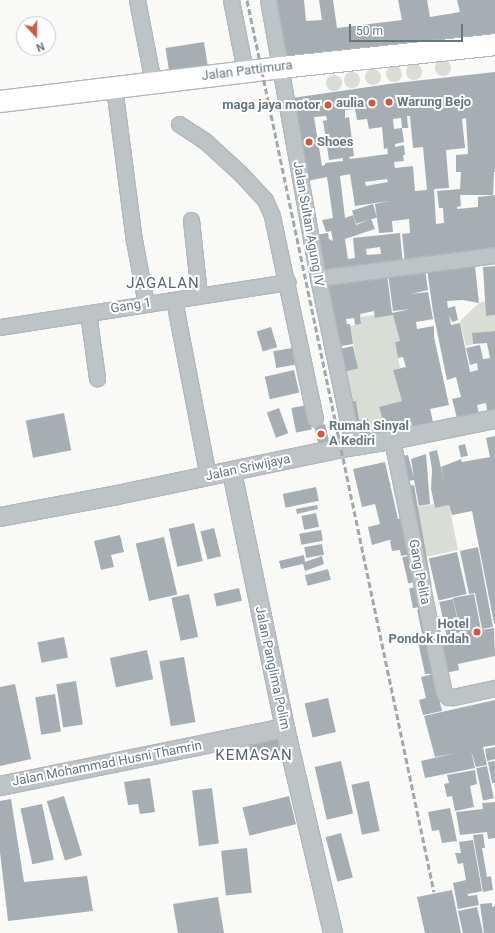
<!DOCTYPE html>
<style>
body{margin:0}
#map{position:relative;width:495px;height:933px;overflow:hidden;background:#f9f9f7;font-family:Roboto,sans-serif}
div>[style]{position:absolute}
.green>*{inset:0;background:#d9ddd6}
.round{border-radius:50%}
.building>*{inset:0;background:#a6aeb3;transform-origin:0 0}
.roads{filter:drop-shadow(1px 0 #b1b7bb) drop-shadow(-1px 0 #b1b7bb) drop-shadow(0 1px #b1b7bb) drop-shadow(0 -1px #b1b7bb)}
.minor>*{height:15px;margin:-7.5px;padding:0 7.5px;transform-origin:7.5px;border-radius:7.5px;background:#bec3c6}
.tertiary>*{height:18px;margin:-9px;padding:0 9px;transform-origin:9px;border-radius:9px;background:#bec3c6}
.secondary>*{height:21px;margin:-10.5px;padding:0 10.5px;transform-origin:10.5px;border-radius:10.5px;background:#fff}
.rail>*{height:3px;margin-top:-1.5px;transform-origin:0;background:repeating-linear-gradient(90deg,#a1a8ac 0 6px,transparent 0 9px)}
.dots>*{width:11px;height:11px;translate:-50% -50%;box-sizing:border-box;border:2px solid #fff;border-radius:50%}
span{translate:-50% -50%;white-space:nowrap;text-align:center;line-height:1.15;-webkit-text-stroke:4px #fff;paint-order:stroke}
.street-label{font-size:13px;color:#66767e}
.poi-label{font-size:13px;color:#66767e;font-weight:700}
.left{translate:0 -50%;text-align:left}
.right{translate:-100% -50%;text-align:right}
.quarter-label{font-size:15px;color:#58636a;letter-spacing:1px}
.north{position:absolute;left:16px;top:16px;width:40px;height:40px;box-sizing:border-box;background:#fff;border:1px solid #c2c8cb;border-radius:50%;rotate:159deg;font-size:11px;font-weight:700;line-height:16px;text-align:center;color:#66767e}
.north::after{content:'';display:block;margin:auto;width:14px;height:18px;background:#d1583f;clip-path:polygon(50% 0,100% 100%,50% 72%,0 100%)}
.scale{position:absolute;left:349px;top:24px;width:114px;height:18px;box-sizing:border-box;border:2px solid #66767e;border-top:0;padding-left:5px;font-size:12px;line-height:14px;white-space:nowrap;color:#66767e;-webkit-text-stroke:3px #fff;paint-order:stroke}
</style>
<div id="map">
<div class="green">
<div class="round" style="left:435px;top:60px;width:16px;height:16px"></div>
<div class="round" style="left:406px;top:64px;width:16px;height:16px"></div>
<div class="round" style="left:386px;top:66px;width:16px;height:16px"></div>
<div class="round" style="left:365px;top:69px;width:16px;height:16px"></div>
<div class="round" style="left:344px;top:72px;width:16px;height:16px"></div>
<div class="round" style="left:326px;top:75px;width:16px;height:16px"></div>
<div style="clip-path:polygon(485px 301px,486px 316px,495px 315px,495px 331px,472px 333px,473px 344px,466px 346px,460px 321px,479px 303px)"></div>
<div style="clip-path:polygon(375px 315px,376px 318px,393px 315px,400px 341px,395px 342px,400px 368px,393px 370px,402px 401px,379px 408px,387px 436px,371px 439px,368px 418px,359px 420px,356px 401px,345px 402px,340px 372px,358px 368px,350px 326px,361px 324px,361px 317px)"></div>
<div style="clip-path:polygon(434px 504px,435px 508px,449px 505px,458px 550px,426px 557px,417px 507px)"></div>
</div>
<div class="building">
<div style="clip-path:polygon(270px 0,304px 0,306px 21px,322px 20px,319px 0,333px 0,337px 28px,402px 20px,398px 0,427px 0,430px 17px,460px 12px,457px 0,495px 0,495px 34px,286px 60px)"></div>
<div style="left:204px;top:42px;width:25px;height:39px;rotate:81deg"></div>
<div style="clip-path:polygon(evenodd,495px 72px,495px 172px,494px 172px,493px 195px,460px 195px,461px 206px,457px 207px,457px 209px,478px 207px,478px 197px,495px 195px,495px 254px,405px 262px,402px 234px,410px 233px,409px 219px,392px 221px,393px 232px,379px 233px,375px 204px,389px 201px,355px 206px,350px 174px,340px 176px,345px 218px,353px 215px,356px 225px,371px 219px,375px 229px,345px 239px,348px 259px,355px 258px,353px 238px,400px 233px,403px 266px,320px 276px,314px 235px,328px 233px,329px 239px,333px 241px,331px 231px,326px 232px,322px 220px,333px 218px,327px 177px,307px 181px,292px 98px,396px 83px,495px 72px,355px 109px,357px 120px,367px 119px,369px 129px,382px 127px,384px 149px,387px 148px,388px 154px,350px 159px,349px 157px,354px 156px,349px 117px,345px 118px,345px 110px,355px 109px,495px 72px,326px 116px,327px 120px,323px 121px,329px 160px,343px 158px,343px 161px,325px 163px,325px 165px,322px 166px,314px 117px,326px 116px,495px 72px,407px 116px,410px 116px,413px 148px,423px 147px,427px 190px,415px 191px,413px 166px,395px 168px,394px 162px,404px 161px,403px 155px,405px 155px,404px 145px,395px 147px,395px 144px,404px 142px,402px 128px,394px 129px,393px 119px,401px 118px,402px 128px,408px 128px,407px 116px,495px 72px,466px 118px,468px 154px,456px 155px,456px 172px,461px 172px,460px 189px,437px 191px,439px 208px,443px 208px,444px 223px,436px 224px,434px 189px,449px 188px,446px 150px,465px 148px,462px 119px,466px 118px,495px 72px,387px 179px,388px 182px,366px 186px,365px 182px,387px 179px,495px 72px,380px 247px,381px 254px,367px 255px,366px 249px,380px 247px)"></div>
<div style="left:373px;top:204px;width:14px;height:22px;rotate:73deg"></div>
<div style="clip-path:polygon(459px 265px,460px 268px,475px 266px,479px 303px,463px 300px,447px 301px,448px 308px,455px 306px,458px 320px,452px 322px,449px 315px,451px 325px,460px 323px,470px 372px,478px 370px,477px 363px,470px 365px,466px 348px,480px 345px,483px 359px,490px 358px,487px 343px,473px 344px,472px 333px,495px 331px,495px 414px,488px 415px,486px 403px,477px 405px,480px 417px,458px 422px,452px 399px,461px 397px,456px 377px,447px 380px,433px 312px,427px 269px)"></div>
<div style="clip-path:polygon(495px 266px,495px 315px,486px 316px,483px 267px)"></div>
<div style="clip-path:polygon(425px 269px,428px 290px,411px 294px,428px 292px,433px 319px,416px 322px,417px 329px,434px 326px,434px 337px,449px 405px,430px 409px,433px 422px,412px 427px,411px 422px,407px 423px,409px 430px,387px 436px,379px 407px,402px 401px,393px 370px,406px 367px,403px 357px,398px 358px,395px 342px,400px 341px,393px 315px,375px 318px,374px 311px,360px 314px,361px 324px,355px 325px,354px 318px,346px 319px,347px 324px,350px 324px,353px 344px,335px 347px,324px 281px,387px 274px,392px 313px,410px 309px,393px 311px,388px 273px)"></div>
<div style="left:271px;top:327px;width:21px;height:15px;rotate:73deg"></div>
<div style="left:353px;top:346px;width:23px;height:18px;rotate:77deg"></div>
<div style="left:292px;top:348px;width:17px;height:19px;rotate:80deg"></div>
<div style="left:294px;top:370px;width:23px;height:30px;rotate:77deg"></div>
<div style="clip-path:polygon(356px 401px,359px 420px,368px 418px,371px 442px,354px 445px,345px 402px)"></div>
<div style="left:307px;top:405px;width:25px;height:16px;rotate:79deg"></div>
<div style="left:279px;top:408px;width:27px;height:13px;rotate:70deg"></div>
<div style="left:64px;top:413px;width:38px;height:39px;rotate:79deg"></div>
<div style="left:325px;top:424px;width:17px;height:11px;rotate:77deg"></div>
<div style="clip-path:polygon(495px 436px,495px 623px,494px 623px,472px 511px,452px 515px,449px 505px,435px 508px,431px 489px,432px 469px,429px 452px,437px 450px,444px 482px,441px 467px,461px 459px,462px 462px,490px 457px,486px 438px)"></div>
<div style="left:465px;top:444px;width:12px;height:7px;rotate:76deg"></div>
<div style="clip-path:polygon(426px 454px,430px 504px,419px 506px,414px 480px,404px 482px,398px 457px,408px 455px,414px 478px,411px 459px)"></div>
<div style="clip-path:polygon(385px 462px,398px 519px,403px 518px,411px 554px,401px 556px,400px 550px,392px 551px,390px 541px,393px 541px,389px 540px,372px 545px,368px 527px,380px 524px,375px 504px,362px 507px,353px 469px)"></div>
<div style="left:414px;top:485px;width:102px;height:9px;rotate:80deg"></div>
<div style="left:316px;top:487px;width:14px;height:34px;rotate:78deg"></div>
<div style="clip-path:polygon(317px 505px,318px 509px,297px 514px,296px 509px)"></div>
<div style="left:316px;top:513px;width:14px;height:15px;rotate:78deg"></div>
<div style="left:194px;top:523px;width:39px;height:26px;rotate:77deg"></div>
<div style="left:214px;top:528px;width:29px;height:14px;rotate:76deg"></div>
<div style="left:321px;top:530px;width:11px;height:22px;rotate:80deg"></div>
<div style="clip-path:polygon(120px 535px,124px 552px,111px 555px,114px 567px,101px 570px,94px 541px)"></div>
<div style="left:164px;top:537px;width:59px;height:29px;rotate:77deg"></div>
<div style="left:322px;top:544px;width:11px;height:18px;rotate:80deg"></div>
<div style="clip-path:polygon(478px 547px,493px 627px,482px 629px,475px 593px,469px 594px,460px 551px)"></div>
<div style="left:457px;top:552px;width:43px;height:29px;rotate:77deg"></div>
<div style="clip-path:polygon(304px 555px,305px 562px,322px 556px,324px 564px,305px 571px,303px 564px,281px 569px,279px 561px)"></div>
<div style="left:412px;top:555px;width:27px;height:10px;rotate:77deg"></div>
<div style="left:328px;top:569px;width:11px;height:24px;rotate:75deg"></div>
<div style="left:417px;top:587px;width:20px;height:8px;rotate:79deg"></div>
<div style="left:239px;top:588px;width:13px;height:26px;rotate:77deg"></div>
<div style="left:189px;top:594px;width:44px;height:18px;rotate:78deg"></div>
<div style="clip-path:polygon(474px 594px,481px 630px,494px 628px,495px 656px,458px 664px,459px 670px,445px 673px,438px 638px,461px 634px,453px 598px)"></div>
<div style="left:453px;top:599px;width:34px;height:14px;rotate:78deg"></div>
<div style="left:422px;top:609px;width:24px;height:5px;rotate:78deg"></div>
<div style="left:64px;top:637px;width:21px;height:27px;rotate:79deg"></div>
<div style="clip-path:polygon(429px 640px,433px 674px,425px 674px,418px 642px)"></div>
<div style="left:147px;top:650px;width:30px;height:38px;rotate:78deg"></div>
<div style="left:184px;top:657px;width:66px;height:25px;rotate:80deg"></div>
<div style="clip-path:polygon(433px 674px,442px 711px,423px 715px,419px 700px,426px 698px,421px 677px)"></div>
<div style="left:76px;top:681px;width:44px;height:20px;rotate:81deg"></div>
<div style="clip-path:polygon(15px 684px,31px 759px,0 766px,0 687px)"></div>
<div style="left:55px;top:694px;width:38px;height:20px;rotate:81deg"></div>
<div style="left:328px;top:698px;width:35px;height:24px;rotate:77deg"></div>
<div style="clip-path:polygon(495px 700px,495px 745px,483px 747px,487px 765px,476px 767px,471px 750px,475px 768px,425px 778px,421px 761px,456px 753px,435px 757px,424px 716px)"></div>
<div style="left:278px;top:733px;width:18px;height:32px;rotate:74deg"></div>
<div style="clip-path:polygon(495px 747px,495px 759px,487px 761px,485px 749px)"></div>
<div style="left:341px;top:761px;width:54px;height:27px;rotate:77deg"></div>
<div style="clip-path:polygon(495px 761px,495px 783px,492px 783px,488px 762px)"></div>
<div style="left:487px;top:766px;width:33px;height:11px;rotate:78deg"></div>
<div style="clip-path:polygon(475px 770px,477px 784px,470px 786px,474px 807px,455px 811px,452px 796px,447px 797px,444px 784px,449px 783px,447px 775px)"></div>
<div style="clip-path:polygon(150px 778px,155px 812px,140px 814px,138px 804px,128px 805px,124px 782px)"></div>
<div style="left:369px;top:781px;width:51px;height:18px;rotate:78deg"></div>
<div style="left:212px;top:788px;width:56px;height:20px;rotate:83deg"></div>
<div style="left:64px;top:796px;width:62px;height:18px;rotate:73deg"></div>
<div style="left:289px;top:796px;width:29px;height:48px;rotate:76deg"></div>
<div style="clip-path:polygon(11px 799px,24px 882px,87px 876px,93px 911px,8px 921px,0 852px,0 801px)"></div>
<div style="clip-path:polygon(495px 802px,495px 838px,488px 839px,487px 832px,460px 835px,456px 812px,483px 809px,482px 803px)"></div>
<div style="left:42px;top:804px;width:57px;height:22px;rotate:78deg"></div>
<div style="clip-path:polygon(450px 808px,457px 841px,442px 843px,439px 830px,432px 831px,428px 812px)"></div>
<div style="left:341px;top:833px;width:46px;height:16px;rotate:75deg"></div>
<div style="clip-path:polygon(483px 834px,485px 848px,482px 848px,487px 877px,491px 876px,493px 890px,483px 892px,473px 835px)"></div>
<div style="clip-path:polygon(473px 840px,482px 891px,468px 894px,467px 887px,468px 896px,477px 895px,479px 905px,458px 909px,453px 883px,466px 880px,463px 863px,458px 864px,455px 853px,461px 853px,459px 842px)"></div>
<div style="left:247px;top:848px;width:45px;height:26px;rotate:84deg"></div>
<div style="clip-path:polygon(452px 890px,461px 933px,425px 933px,417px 897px)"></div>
<div style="clip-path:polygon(218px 897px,224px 933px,178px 933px,173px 904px)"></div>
<div style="clip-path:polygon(492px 903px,492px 907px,495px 906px,495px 933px,484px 933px,480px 904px)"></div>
<div style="clip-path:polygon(477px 907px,483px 933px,463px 933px,458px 911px)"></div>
</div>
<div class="roads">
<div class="minor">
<div style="left:137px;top:0;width:84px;rotate:79deg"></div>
<div style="left:231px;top:0;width:72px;rotate:78.8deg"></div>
<div style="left:268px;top:0;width:282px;rotate:79.8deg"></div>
<div style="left:318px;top:278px;width:172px;rotate:78.2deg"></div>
<div style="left:114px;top:87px;width:154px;rotate:82.6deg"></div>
<div style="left:134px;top:240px;width:65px;rotate:79.4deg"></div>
<div style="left:179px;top:124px;width:31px;rotate:33deg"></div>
<div style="left:205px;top:141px;width:47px;rotate:42.4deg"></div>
<div style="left:240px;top:173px;width:37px;rotate:47deg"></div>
<div style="left:265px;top:200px;width:17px;rotate:66deg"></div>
<div style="left:272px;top:216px;width:207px;rotate:78deg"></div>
<div style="left:191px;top:220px;width:75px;rotate:83.9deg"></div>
<div style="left:318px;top:278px;width:178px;rotate:-7.4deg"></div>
<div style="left:174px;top:300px;width:180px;rotate:79.1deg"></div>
<div style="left:88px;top:313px;width:66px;rotate:82.1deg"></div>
<div style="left:0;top:327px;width:291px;rotate:-8.9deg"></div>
<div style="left:392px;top:440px;width:258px;rotate:78.4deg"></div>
<div style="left:444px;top:693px;width:6px;rotate:45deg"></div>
<div style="left:448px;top:697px;width:5px"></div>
<div style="left:453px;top:697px;width:43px;rotate:-12.1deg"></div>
</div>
<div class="tertiary">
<div style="left:232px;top:472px;width:261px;rotate:78.3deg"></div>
<div style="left:285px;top:728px;width:211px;rotate:76.8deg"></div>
<div style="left:0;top:517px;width:119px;rotate:-10.6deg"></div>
<div style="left:117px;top:495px;width:229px;rotate:-11.8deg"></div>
<div style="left:341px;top:448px;width:52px;rotate:-8.9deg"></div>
<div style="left:392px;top:440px;width:105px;rotate:-11.5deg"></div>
<div style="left:0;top:786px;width:291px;rotate:-11.5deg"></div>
</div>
<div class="secondary">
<div style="left:0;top:101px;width:283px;rotate:-6.9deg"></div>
<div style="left:281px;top:67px;width:215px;rotate:-6.1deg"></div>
</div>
</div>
<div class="rail">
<div style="left:247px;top:0;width:911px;rotate:78.16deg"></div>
</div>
<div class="dots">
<div style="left:389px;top:102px;background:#d1583f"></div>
<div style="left:372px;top:103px;background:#d1583f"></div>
<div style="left:328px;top:105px;background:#d1583f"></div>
<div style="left:309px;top:142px;background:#d1583f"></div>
<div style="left:321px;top:434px;background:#d1583f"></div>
<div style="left:477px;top:632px;background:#d1583f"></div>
</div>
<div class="street-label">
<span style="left:247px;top:71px;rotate:-7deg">Jalan Pattimura</span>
<span style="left:308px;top:224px;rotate:80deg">Jalan Sultan Agung IV</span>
<span style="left:131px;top:306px;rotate:-9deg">Gang 1</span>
<span style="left:248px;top:468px;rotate:-12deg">Jalan Sriwijaya</span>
<span style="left:419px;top:572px;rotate:79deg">Gang Pelita</span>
<span style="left:272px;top:668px;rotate:78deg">Jalan Panglima Polim</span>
<span style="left:107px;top:764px;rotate:-11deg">Jalan Mohammad Husni Thamrin</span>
</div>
<div class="poi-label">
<span class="left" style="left:397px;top:102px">Warung Bejo</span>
<span class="right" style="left:364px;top:103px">aulia</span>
<span class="right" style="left:320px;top:105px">maga jaya motor</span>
<span class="left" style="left:317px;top:142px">Shoes</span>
<span class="left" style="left:329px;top:434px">Rumah Sinyal<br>A Kediri</span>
<span class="right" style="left:469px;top:632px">Hotel<br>Pondok Indah</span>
</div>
<div class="quarter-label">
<span style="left:163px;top:284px">JAGALAN</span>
<span style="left:254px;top:756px">KEMASAN</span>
</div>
<div class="north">N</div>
<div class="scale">50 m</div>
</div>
